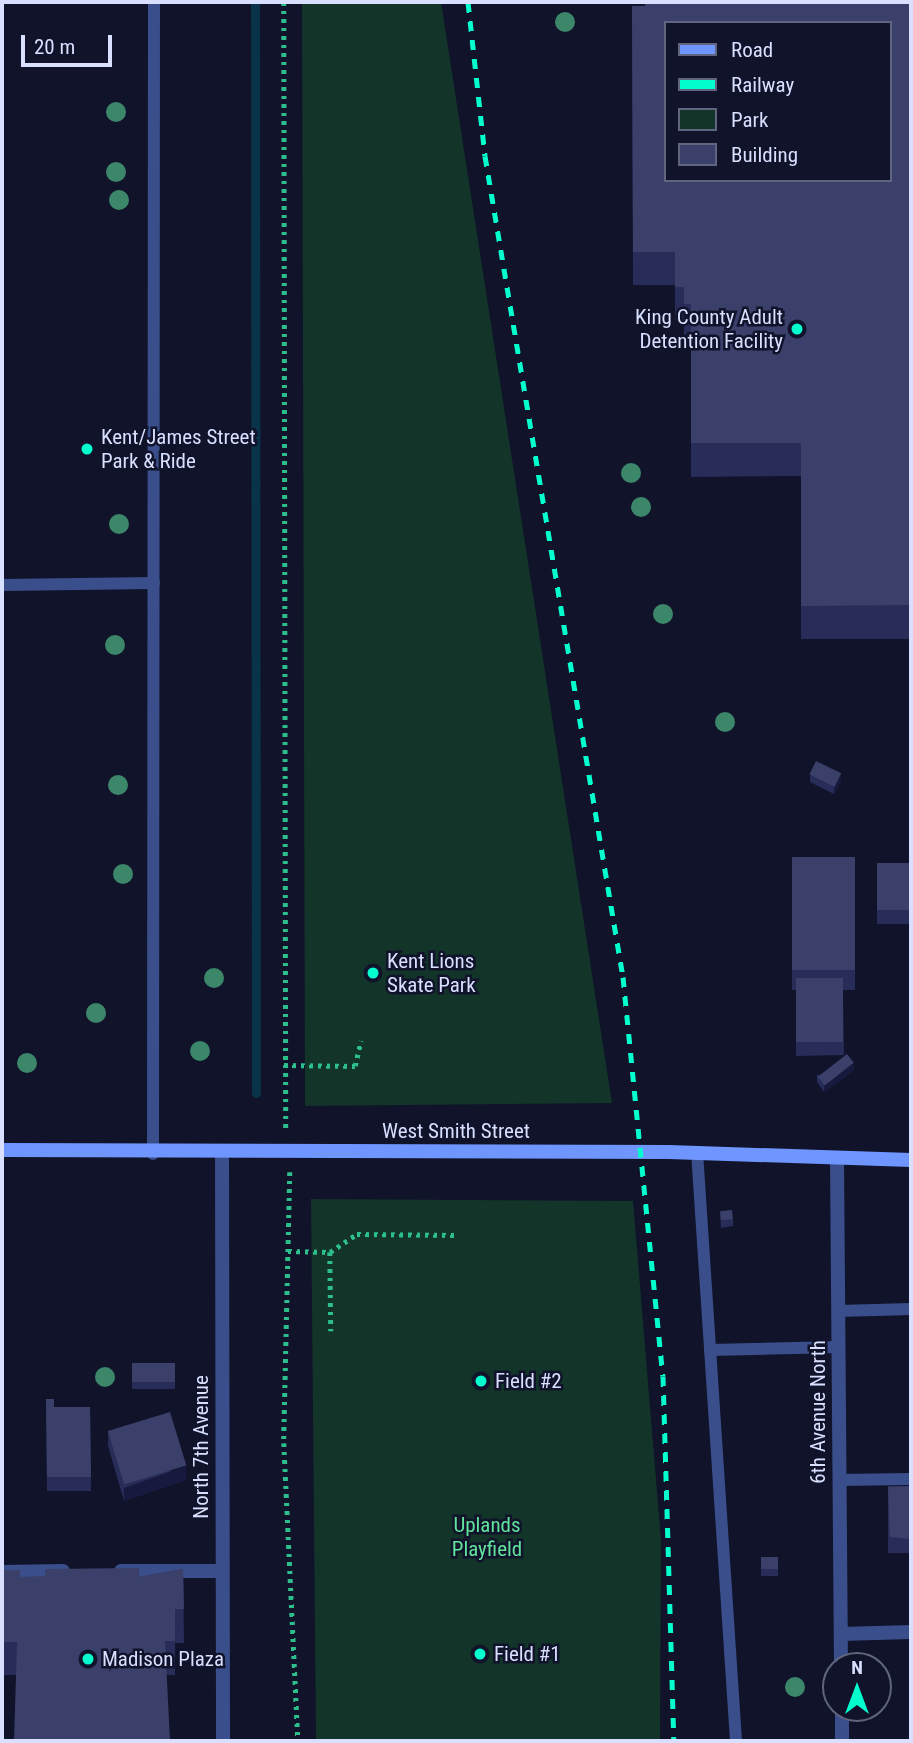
<!DOCTYPE html>
<style>
body{margin:0}
#map{position:relative;width:913px;height:1743px;overflow:hidden;background:#10132a;font-family:"Roboto Condensed",sans-serif}
div>[style]{position:absolute}
.green>*{inset:0;background:#123429}
.stream>*{height:9px;margin:-4.5px;padding:0 4.5px;transform-origin:4.5px;border-radius:4.5px;background:#093349}
.path>*{height:4.5px;margin-top:-2.25px;transform-origin:0;background:repeating-linear-gradient(90deg,#2dbf8b 0 3.5px,transparent 0 8.5px)}
.lane>*{height:12px;margin:-6px;padding:0 6px;transform-origin:6px;border-radius:6px;background:#394e8a}
.street>*{height:14px;margin:-7px;padding:0 7px;transform-origin:7px;border-radius:7px;background:#394e8a}
.secondary>*{height:14px;margin:-7px;padding:0 7px;transform-origin:7px;border-radius:7px;background:#6f95ff}
.rail>*{height:5px;margin-top:-2.5px;transform-origin:0;background:repeating-linear-gradient(90deg,#04ffcf 0 10px,transparent 0 19px)}
.trees>*{width:20px;height:20px;margin:-10px;border-radius:50%;background:#3c8669}
.wall>*{inset:0;background:#282c58;transform-origin:0 0}
.shaded-wall>*{inset:0;background:#171a3e}
.building>*{inset:0;background:#3b406a;transform-origin:0 0}
.dots>*{width:19px;height:19px;translate:-50% -50%;box-sizing:border-box;border:4px solid #10132a;border-radius:50%}
span{translate:-50% -50%;white-space:nowrap;text-align:center;line-height:1.15;-webkit-text-stroke:5px #10132a;paint-order:stroke}
.poi-label{font-size:21px;color:#d8dfff}
.right{translate:-100% -50%;text-align:right}
.left{translate:0 -50%;text-align:left}
.street-label{font-size:21px;color:#d8dfff}
.park-label{font-size:21px;color:#60e49c}
.frame{position:absolute;inset:0;border:4px solid #d8dfff;pointer-events:none}
.legend{position:absolute;left:664px;top:21px;width:228px;height:161px;box-sizing:border-box;background:#10132a;border:2px solid #60657f;margin:0;padding:9px 12px;list-style:none;font-size:21px;color:#d8dfff}
.legend li{display:flex;align-items:center;gap:14px;height:35px}
.legend b{width:35px;border:2px solid #60657f}
.north{position:absolute;left:822px;top:1652px;width:70px;height:70px;box-sizing:border-box;background:#10132a;border:2px solid #60657f;border-radius:50%;rotate:0deg;font-size:19px;font-weight:700;line-height:28px;text-align:center;color:#d8dfff}
.north::after{content:'';display:block;margin:auto;width:24px;height:32px;background:#04ffcf;clip-path:polygon(50% 0,100% 100%,50% 72%,0 100%)}
.scale{position:absolute;left:21px;top:35px;width:91px;height:32px;box-sizing:border-box;border:4px solid #d8dfff;border-top:0;padding-left:9px;font-size:21px;line-height:24px;white-space:nowrap;color:#d8dfff;-webkit-text-stroke:5px #10132a;paint-order:stroke}
</style>
<div id="map">
<div class="green">
<div style="clip-path:polygon(302px 2px,441px 2px,612px 1103px,305px 1106px)"></div>
<div style="clip-path:polygon(311px 1199px,633px 1201px,661px 1540px,660px 1741px,316px 1741px)"></div>
</div>
<div class="stream">
<div style="left:255px;top:2px;width:1091px;rotate:89.95deg"></div>
</div>
<div class="path">
<div style="left:284px;top:2px;width:1127px;rotate:89.9deg"></div>
<div style="left:284px;top:1065px;width:71px;rotate:0.8deg"></div>
<div style="left:355px;top:1066px;width:26px;rotate:-77deg"></div>
<div style="left:290px;top:1172px;width:271px;rotate:91.3deg"></div>
<div style="left:284px;top:1443px;width:298px;rotate:87.3deg"></div>
<div style="left:288px;top:1251px;width:42px;rotate:1.4deg"></div>
<div style="left:330px;top:1252px;width:79px;rotate:89.3deg"></div>
<div style="left:330px;top:1252px;width:32px;rotate:-34deg"></div>
<div style="left:357px;top:1234px;width:100px;rotate:0.6deg"></div>
</div>
<div class="lane">
<div style="left:2px;top:585px;width:152px;rotate:-0.8deg"></div>
<div style="left:697px;top:1152px;width:590px;rotate:86.21deg"></div>
<div style="left:153px;top:1154px;width:1152px;rotate:-89.95deg"></div>
<div style="left:838px;top:1311px;width:73px;rotate:-1.6deg"></div>
<div style="left:710px;top:1350px;width:129px;rotate:-1.3deg"></div>
<div style="left:840px;top:1480px;width:71px;rotate:-0.8deg"></div>
</div>
<div class="street">
<div style="left:222px;top:1152px;width:589px;rotate:89.9deg"></div>
<div style="left:837px;top:1158px;width:508px;rotate:89.55deg"></div>
<div style="left:121px;top:1571px;width:100px"></div>
<div style="left:2px;top:1572px;width:61px;rotate:-0.9deg"></div>
<div style="left:841px;top:1634px;width:70px;rotate:-1.6deg"></div>
<div style="left:842px;top:1708px;width:33px;rotate:90deg"></div>
</div>
<div class="secondary">
<div style="left:2px;top:1150px;width:667px;rotate:0.17deg"></div>
<div style="left:669px;top:1152px;width:242px;rotate:1.9deg"></div>
</div>
<div class="rail">
<div style="left:468px;top:2px;width:155px;rotate:83.7deg"></div>
<div style="left:485px;top:156px;width:833px;rotate:80.46deg"></div>
<div style="left:623px;top:977px;width:401px;rotate:84.3deg"></div>
<div style="left:663px;top:1376px;width:365px;rotate:88.3deg"></div>
</div>
<div class="trees">
<div style="left:565px;top:22px"></div>
<div style="left:116px;top:112px"></div>
<div style="left:116px;top:172px"></div>
<div style="left:119px;top:200px"></div>
<div style="left:631px;top:473px"></div>
<div style="left:641px;top:507px"></div>
<div style="left:119px;top:524px"></div>
<div style="left:663px;top:614px"></div>
<div style="left:115px;top:645px"></div>
<div style="left:725px;top:722px"></div>
<div style="left:118px;top:785px"></div>
<div style="left:123px;top:874px"></div>
<div style="left:214px;top:978px"></div>
<div style="left:96px;top:1013px"></div>
<div style="left:200px;top:1051px"></div>
<div style="left:27px;top:1063px"></div>
<div style="left:105px;top:1377px"></div>
<div style="left:795px;top:1687px"></div>
</div>
<div class="wall">
<div style="clip-path:polygon(911px 2px,911px 639px,801px 639px,801px 476px,691px 477px,691px 337px,684px 337px,684px 320px,675px 320px,675px 285px,633px 285px,632px 6px)"></div>
<div style="clip-path:polygon(810px 775px,841px 780px,834px 794px,810px 782px)"></div>
<div style="clip-path:polygon(792px 857px,855px 857px,855px 990px,843px 990px,844px 1055px,796px 1056px,796px 990px,792px 990px)"></div>
<div style="left:877px;top:863px;width:34px;height:61px"></div>
<div style="clip-path:polygon(854px 1070px,824px 1092px,817px 1082px,817px 1075px)"></div>
<div style="clip-path:polygon(720px 1212px,733px 1219px,733px 1226px,721px 1228px)"></div>
<div style="left:132px;top:1363px;width:43px;height:26px"></div>
<div style="clip-path:polygon(46px 1399px,54px 1407px,90px 1407px,91px 1491px,47px 1491px)"></div>
<div style="clip-path:polygon(108px 1432px,186px 1480px,124px 1501px,108px 1446px)"></div>
<div style="left:911px;top:1486px;width:67px;height:23px;rotate:90deg"></div>
<div style="left:761px;top:1557px;width:17px;height:19px"></div>
<div style="clip-path:polygon(183px 1569px,184px 1643px,175px 1643px,175px 1675px,2px 1675px,2px 1570px,20px 1577px,139px 1577px)"></div>
</div>
<div class="shaded-wall">
<div style="clip-path:polygon(841px 773px,841px 780px,834px 794px,834px 787px)"></div>
<div style="clip-path:polygon(854px 1063px,854px 1070px,824px 1092px,824px 1085px)"></div>
<div style="clip-path:polygon(186px 1466px,186px 1480px,124px 1501px,124px 1488px)"></div>
</div>
<div class="building">
<div style="clip-path:polygon(evenodd,645px 2px,911px 2px,911px 605px,801px 606px,801px 443px,691px 443px,691px 304px,684px 304px,684px 287px,675px 287px,675px 252px,633px 252px,632px 6px,645px 6px,645px 2px,666px 23px,890px 23px,890px 180px,666px 180px,666px 23px)"></div>
<div style="left:816px;top:761px;width:28px;height:15px;rotate:26deg"></div>
<div style="left:792px;top:857px;width:63px;height:113px"></div>
<div style="left:877px;top:863px;width:34px;height:47px"></div>
<div style="left:796px;top:978px;width:47px;height:64px"></div>
<div style="left:847px;top:1054px;width:11px;height:37px;rotate:52deg"></div>
<div style="left:732px;top:1210px;width:9px;height:12px;rotate:84deg"></div>
<div style="left:132px;top:1363px;width:43px;height:19px"></div>
<div style="clip-path:polygon(46px 1399px,54px 1399px,54px 1407px,90px 1407px,91px 1477px,47px 1477px)"></div>
<div style="left:170px;top:1412px;width:56px;height:65px;rotate:73deg"></div>
<div style="clip-path:polygon(911px 1486px,911px 1539px,890px 1537px,888px 1487px)"></div>
<div style="left:761px;top:1557px;width:17px;height:12px"></div>
<div style="clip-path:polygon(139px 1568px,139px 1577px,183px 1569px,184px 1609px,175px 1609px,175px 1641px,165px 1641px,170px 1741px,14px 1741px,17px 1642px,2px 1642px,2px 1570px,20px 1570px,20px 1577px,45px 1576px,45px 1569px)"></div>
<div style="left:910px;top:1668px;width:1px;height:32px"></div>
</div>
<div class="dots">
<div style="left:797px;top:329px;background:#04ffcf"></div>
<div style="left:87px;top:449px;background:#04ffcf"></div>
<div style="left:373px;top:973px;background:#04ffcf"></div>
<div style="left:481px;top:1381px;background:#04ffcf"></div>
<div style="left:480px;top:1654px;background:#04ffcf"></div>
<div style="left:88px;top:1659px;background:#04ffcf"></div>
</div>
<div class="poi-label">
<span class="right" style="left:783px;top:329px">King County Adult<br>Detention Facility</span>
<span class="left" style="left:101px;top:449px">Kent/James Street<br>Park &amp; Ride</span>
<span class="left" style="left:387px;top:973px">Kent Lions<br>Skate Park</span>
<span class="left" style="left:495px;top:1381px">Field #2</span>
<span class="left" style="left:494px;top:1654px">Field #1</span>
<span class="left" style="left:102px;top:1659px">Madison Plaza</span>
</div>
<div class="street-label">
<span style="left:456px;top:1131px">West Smith Street</span>
<span style="left:818px;top:1412px;rotate:-90deg">6th Avenue North</span>
<span style="left:201px;top:1447px;rotate:-90deg">North 7th Avenue</span>
</div>
<div class="park-label">
<span style="left:487px;top:1537px">Uplands<br>Playfield</span>
</div>
<div class="frame"></div>
<ul class="legend">
<li><b style="height:9px;background:#6f95ff"></b>Road</li>
<li><b style="height:9px;background:#04ffcf"></b>Railway</li>
<li><b style="height:19px;background:#123429"></b>Park</li>
<li><b style="height:19px;background:#3b406a"></b>Building</li>
</ul>
<div class="north">N</div>
<div class="scale">20 m</div>
</div>
